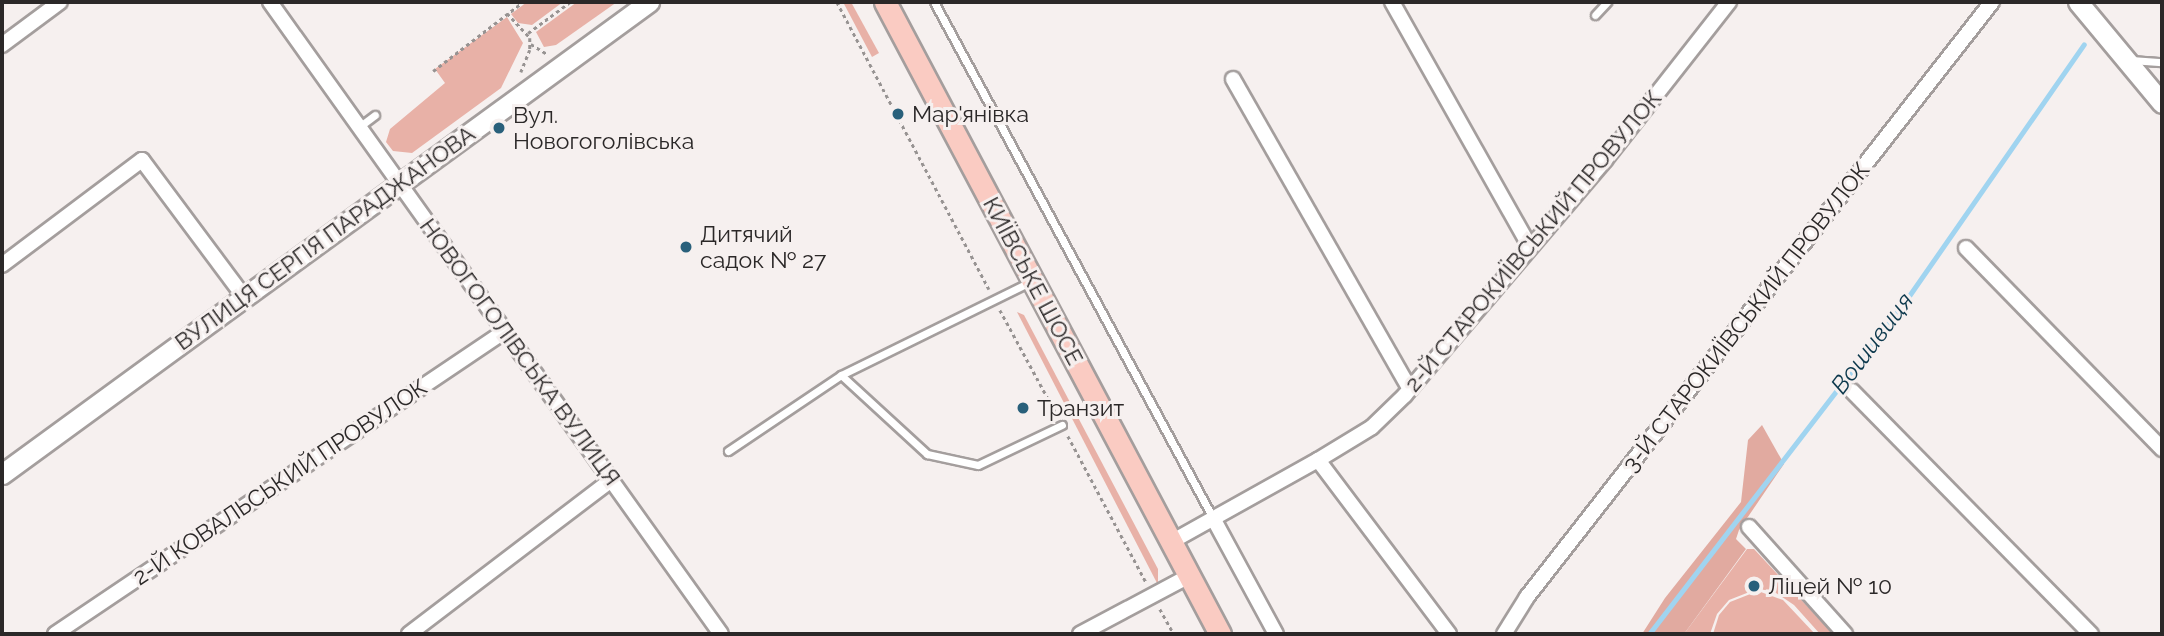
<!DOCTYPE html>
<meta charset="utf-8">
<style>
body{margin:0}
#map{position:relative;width:2164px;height:636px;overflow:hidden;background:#f6f0ef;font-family:Raleway,sans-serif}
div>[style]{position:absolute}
.green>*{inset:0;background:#e8b1a7}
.forest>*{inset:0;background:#e1aaa0}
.stream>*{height:5px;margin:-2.5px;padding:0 2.5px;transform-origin:2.5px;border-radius:2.5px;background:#a0d4f0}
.path>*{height:2.5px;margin-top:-1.25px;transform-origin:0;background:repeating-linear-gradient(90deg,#979392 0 3.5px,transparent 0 7px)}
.roads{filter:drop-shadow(2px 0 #a49e9d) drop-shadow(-2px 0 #a49e9d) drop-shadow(0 2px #a49e9d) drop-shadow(0 -2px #a49e9d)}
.lane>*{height:7px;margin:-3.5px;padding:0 3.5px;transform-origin:3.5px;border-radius:3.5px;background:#fff}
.street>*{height:14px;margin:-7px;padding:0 7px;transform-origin:7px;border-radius:7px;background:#fff}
.secondary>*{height:19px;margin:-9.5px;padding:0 9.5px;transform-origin:9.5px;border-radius:9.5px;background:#fff}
.primary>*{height:21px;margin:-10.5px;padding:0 10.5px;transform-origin:10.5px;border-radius:10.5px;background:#facbc2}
.dots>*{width:19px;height:19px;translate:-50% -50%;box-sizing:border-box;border:4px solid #f6f0ef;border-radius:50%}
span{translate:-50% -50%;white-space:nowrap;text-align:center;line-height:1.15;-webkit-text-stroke:6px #f6f0ef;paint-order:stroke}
.poi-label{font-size:23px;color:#2b2828}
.left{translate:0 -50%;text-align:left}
.street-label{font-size:23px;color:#2b2828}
.water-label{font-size:24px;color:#0c384c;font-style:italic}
.frame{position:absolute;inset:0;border:4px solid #2b2828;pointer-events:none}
</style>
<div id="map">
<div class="green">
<div style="clip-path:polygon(527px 2px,563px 2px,532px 25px,518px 23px,511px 14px)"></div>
<div style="clip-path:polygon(577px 2px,617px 2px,556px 45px,544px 47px,536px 32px)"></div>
<div style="clip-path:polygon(843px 2px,851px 2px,879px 53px,872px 57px)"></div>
<div style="clip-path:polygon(507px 17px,523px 43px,501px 88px,412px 153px,393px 151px,386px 142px,390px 129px,445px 83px,435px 69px)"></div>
<div style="clip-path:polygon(1017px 312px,1024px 315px,1158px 569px,1158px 585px)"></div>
<div style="clip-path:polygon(1747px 549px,1754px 549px,1833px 634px,1820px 634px,1794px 605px,1773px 591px,1757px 589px,1729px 600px,1717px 614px,1710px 634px,1684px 634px)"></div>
<div style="clip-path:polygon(1758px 591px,1783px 600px,1815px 634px,1713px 634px,1719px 615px,1730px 602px)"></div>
</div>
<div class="forest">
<div style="clip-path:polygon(1762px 425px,1784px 464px,1739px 530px,1736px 539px,1746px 549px,1684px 634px,1642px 634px,1665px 598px,1741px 502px,1748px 440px)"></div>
</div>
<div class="stream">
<div style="left:1649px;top:634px;width:418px;rotate:-52.4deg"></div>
<div style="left:1904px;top:303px;width:315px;rotate:-55.2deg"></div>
</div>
<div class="path">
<div style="left:837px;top:2px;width:325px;rotate:62.1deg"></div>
<div style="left:507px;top:13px;width:34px;rotate:47deg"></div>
<div style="left:530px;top:38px;width:12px;rotate:90deg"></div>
<div style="left:530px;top:50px;width:24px;rotate:112deg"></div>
<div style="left:528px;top:33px;width:52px;rotate:-36.4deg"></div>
<div style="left:531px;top:44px;width:19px;rotate:32deg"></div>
<div style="left:433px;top:71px;width:113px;rotate:-37.5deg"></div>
<div style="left:1000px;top:310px;width:119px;rotate:61.5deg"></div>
<div style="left:1068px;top:436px;width:166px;rotate:61.9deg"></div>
<div style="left:1160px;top:609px;width:29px;rotate:61deg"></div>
</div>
<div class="roads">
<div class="lane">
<div style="left:934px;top:2px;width:587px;rotate:61.6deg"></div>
<div style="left:1595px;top:15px;width:18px;rotate:-47deg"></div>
<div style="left:2131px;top:60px;width:31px;rotate:4deg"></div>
<div style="left:359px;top:127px;width:20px;rotate:-37deg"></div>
<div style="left:841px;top:375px;width:117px;rotate:42.6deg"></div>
<div style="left:927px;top:454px;width:52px;rotate:12.2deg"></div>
<div style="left:978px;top:465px;width:93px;rotate:-25.5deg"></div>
<div style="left:728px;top:451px;width:136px;rotate:-33.9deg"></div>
<div style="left:841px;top:375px;width:213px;rotate:-26.2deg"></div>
</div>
<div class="street">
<div style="left:270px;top:2px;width:776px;rotate:54.49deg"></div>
<div style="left:1392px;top:2px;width:281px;rotate:60.6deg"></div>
<div style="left:2px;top:45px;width:72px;rotate:-36.6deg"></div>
<div style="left:1233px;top:79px;width:357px;rotate:60.3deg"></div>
<div style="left:1966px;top:248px;width:281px;rotate:45.7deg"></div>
<div style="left:2px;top:265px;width:175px;rotate:-36.9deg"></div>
<div style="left:142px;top:160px;width:171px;rotate:53.3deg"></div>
<div style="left:1852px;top:391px;width:341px;rotate:45.5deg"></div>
<div style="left:1318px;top:460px;width:218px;rotate:53deg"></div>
<div style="left:1213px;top:518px;width:132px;rotate:61.5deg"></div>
<div style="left:1749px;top:527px;width:144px;rotate:48.1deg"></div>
<div style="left:1171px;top:542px;width:168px;rotate:-29.2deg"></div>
<div style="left:1318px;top:460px;width:63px;rotate:-31.4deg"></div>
<div style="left:1372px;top:427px;width:46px;rotate:-44.1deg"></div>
<div style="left:1405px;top:395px;width:309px;rotate:-49.6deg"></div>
<div style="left:1605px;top:160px;width:201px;rotate:-51.9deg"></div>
<div style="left:55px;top:634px;width:543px;rotate:-33.95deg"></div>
<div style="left:409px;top:634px;width:254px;rotate:-37.3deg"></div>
<div style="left:1080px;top:634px;width:123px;rotate:-28deg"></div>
<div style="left:1504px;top:634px;width:44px;rotate:-58.1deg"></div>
<div style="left:1527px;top:597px;width:755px;rotate:-51.99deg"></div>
</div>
<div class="secondary">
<div style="left:2078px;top:2px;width:131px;rotate:50.3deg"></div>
<div style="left:2px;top:474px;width:801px;rotate:-36.11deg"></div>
</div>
<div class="primary">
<div style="left:885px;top:2px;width:715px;rotate:62.07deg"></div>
</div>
</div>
<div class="dots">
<div style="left:898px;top:114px;background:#29607b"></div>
<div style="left:499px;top:128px;background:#29607b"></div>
<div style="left:686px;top:247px;background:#29607b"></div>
<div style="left:1023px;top:408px;background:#29607b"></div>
<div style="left:1754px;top:586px;background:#29607b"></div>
</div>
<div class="poi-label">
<span class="left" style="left:912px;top:114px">Мар'янівка</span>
<span class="left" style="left:513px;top:128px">Вул.<br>Новогоголівська</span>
<span class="left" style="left:700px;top:247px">Дитячий<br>садок № 27</span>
<span class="left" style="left:1037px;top:408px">Транзит</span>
<span class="left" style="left:1768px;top:586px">Ліцей № 10</span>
</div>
<div class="street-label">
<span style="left:325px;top:238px;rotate:-36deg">ВУЛИЦЯ СЕРГІЯ ПАРАДЖАНОВА</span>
<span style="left:1533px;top:241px;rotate:-50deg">2-Й СТАРОКИЇВСЬКИЙ ПРОВУЛОК</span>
<span style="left:1033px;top:281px;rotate:62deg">КИЇВСЬКЕ ШОСЕ</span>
<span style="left:1746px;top:317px;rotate:-52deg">3-Й СТАРОКИЇВСЬКИЙ ПРОВУЛОК</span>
<span style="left:520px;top:352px;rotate:54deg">НОВОГОГОЛІВСЬКА ВУЛИЦЯ</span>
<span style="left:280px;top:482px;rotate:-34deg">2-Й КОВАЛЬСЬКИЙ ПРОВУЛОК</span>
</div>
<div class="water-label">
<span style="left:1872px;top:343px;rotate:-53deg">Вошивиця</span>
</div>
<div class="frame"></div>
</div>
